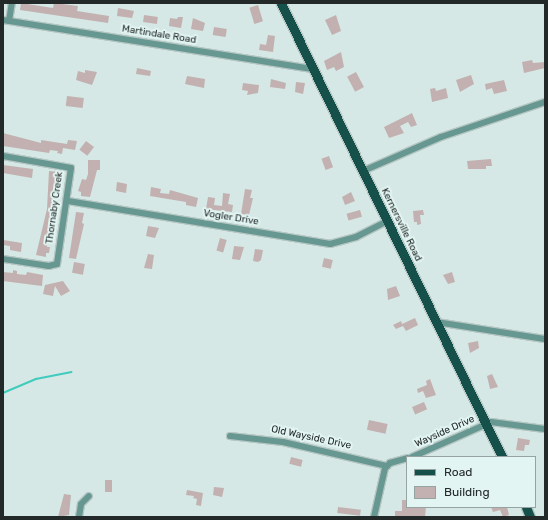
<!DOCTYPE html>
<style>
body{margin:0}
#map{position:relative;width:548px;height:520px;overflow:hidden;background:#d5e8e5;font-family:Rubik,sans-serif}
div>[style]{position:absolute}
.stream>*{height:1.5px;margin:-0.75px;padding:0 0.75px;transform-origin:0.75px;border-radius:0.75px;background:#41cbbd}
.building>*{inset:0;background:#c2b1b0;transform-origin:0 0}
.roads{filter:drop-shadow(1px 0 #b5c6c3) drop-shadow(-1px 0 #b5c6c3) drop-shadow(0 1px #b5c6c3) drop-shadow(0 -1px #b5c6c3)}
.minor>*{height:6px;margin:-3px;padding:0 3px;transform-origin:3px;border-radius:3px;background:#669790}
.primary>*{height:9px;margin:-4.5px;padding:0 4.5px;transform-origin:4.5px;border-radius:4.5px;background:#15504a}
span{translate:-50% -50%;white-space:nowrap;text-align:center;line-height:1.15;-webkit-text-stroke:4px #e2f5f2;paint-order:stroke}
.street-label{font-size:10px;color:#222928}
.frame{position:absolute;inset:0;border:4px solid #222928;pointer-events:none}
.legend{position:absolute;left:406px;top:456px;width:130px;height:52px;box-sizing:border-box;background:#e2f5f2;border:1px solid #95a3a1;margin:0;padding:5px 7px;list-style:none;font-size:12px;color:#222928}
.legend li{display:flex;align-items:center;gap:8px;height:20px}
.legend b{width:20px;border:1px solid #95a3a1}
</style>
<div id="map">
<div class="stream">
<div style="left:3px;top:393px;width:36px;rotate:-23deg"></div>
<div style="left:36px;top:379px;width:36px;rotate:-11deg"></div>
</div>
<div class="building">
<div style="clip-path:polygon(21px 3px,53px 8px,54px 3px,78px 6px,77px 11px,109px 16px,108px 23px,20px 10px)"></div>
<div style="left:258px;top:5px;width:17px;height:9px;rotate:73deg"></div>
<div style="clip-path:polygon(118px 8px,134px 11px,132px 18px,117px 16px)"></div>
<div style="left:144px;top:15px;width:14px;height:7px;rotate:8deg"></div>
<div style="clip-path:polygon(336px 15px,341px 31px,332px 35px,325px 20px)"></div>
<div style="clip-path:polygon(178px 17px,183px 17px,181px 28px,169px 26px,170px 18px,177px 19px)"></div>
<div style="clip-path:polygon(193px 18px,205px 23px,203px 31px,191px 29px)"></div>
<div style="left:214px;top:27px;width:13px;height:8px;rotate:9deg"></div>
<div style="clip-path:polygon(268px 35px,275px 36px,273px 52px,259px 50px,260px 44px,266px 45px)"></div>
<div style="clip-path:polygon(341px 52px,344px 67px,336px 71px,334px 67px,327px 70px,324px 61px)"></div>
<div style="clip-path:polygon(532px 60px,533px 63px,545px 62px,545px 68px,524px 73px,522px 62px)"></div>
<div style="clip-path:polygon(137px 68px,151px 71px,150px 76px,136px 74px)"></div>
<div style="clip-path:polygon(85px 70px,97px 72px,92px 85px,76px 80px,78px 71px,85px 73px)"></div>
<div style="left:356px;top:72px;width:17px;height:10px;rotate:62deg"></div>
<div style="clip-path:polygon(471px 75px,474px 84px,460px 92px,456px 80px)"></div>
<div style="clip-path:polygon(187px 76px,205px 79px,204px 88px,185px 84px)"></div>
<div style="clip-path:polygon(271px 79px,286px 83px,285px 89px,270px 87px)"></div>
<div style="clip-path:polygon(504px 80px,507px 91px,494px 94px,492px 88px,486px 90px,485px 84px)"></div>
<div style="clip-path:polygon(296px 82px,305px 83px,303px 94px,295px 92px)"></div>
<div style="clip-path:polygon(243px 83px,259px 85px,258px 93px,247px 95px,248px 91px,242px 90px)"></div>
<div style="clip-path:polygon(435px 88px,436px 91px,446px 88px,448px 98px,432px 102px,430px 89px)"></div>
<div style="left:67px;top:96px;width:17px;height:10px;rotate:7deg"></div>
<div style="clip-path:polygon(412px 113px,417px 125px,411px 127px,408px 122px,400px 126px,404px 133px,389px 138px,384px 127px)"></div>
<div style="clip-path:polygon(3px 133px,41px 143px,41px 140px,67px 144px,68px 140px,77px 141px,75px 150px,63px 148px,62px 154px,57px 153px,58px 151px,50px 150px,49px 153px,3px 146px)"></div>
<div style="left:86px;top:141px;width:10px;height:11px;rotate:37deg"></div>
<div style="left:329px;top:156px;width:12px;height:8px;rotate:70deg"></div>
<div style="clip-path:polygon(491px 159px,492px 166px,486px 166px,486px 169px,468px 169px,467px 161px)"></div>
<div style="clip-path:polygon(88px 160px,100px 160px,100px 170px,97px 170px,90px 197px,81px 196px,81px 192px,78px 191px,82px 179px,86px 180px,88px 174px)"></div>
<div style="clip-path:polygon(3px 165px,33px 169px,32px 178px,3px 173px)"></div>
<div style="clip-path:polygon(49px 171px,58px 172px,57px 178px,61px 178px,60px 182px,58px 182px,51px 239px,48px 238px,47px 247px,50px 247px,49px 253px,46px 253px,46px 257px,36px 255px,47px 209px)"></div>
<div style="clip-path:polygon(117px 182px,127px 184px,126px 193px,116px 191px)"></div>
<div style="clip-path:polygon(151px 187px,161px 189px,160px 193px,169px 194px,170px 190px,198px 198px,196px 207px,186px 205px,186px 202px,150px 196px)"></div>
<div style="clip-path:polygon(245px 189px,252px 190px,250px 198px,253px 198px,249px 215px,241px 214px)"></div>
<div style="clip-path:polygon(351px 192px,355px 201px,345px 205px,342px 197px)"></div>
<div style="clip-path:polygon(223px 193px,230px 194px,228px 204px,233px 205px,232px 212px,206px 209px,208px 197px,215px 198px,214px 205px,222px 206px)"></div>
<div style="left:360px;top:210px;width:7px;height:14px;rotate:74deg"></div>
<div style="clip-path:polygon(423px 210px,424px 215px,420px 215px,421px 224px,417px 225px,417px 222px,414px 222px,413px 211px)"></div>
<div style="clip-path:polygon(76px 212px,84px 213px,82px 223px,84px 224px,76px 259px,69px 258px)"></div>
<div style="clip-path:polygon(148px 226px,159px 228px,155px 238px,146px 236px)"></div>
<div style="left:220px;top:238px;width:7px;height:13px;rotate:16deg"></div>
<div style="clip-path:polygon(3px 240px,22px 243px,21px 252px,10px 250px,10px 246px,3px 245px)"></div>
<div style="clip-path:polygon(234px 246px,244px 247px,240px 260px,232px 259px)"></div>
<div style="clip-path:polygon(255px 249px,263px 250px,261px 260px,258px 262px,253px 261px)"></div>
<div style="clip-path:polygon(148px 254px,154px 255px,152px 269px,144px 268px)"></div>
<div style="left:324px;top:258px;width:9px;height:9px;rotate:13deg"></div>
<div style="left:74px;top:262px;width:11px;height:11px;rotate:10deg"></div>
<div style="clip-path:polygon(13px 270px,17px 271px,17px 274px,26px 275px,27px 272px,43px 275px,42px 286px,3px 281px,3px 272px,13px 273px)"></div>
<div style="clip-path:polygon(452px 272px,455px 282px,448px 284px,443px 275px)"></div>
<div style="clip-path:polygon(63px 281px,70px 291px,61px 296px,55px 286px,53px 296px,43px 294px,45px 285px)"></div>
<div style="clip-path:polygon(396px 286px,400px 296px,388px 300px,387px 289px)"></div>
<div style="clip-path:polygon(415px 318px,418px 325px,406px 331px,403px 326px,396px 329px,393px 325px,401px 321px,402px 324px)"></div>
<div style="clip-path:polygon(478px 341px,479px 348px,470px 353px,468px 343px)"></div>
<div style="clip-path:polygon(492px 374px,498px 387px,490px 389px,487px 376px)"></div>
<div style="clip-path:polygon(430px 379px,436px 395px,426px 398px,423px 391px,418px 393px,417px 389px,427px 385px,426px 381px)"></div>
<div style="left:424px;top:402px;width:8px;height:13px;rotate:67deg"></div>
<div style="left:369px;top:420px;width:19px;height:10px;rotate:12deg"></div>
<div style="clip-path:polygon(518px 438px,530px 440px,529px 445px,525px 445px,524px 451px,516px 450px)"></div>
<div style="left:291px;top:457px;width:12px;height:7px;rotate:14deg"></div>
<div style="left:105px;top:480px;width:7px;height:12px"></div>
<div style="clip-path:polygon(214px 487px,224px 488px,222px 497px,213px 495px)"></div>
<div style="clip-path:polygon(187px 490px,203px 493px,201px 506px,196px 505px,197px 499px,193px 498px,194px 496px,186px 495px)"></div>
<div style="clip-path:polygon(64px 494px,71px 495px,69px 515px,58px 517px)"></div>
<div style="clip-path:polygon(402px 500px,407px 500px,407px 507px,426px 507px,425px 517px,395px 517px,395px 511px,402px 511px)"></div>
<div style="left:338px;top:507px;width:23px;height:6px;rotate:7deg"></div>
<div style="clip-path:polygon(491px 507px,507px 507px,509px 515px,503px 517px,500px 510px,493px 512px)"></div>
</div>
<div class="roads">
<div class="minor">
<div style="left:3px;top:20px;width:313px;rotate:9deg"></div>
<div style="left:9px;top:21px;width:18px;rotate:-81deg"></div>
<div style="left:3px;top:156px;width:69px;rotate:10deg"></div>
<div style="left:71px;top:168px;width:97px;rotate:98.3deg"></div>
<div style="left:57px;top:264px;width:8px;rotate:166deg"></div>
<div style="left:49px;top:266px;width:47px;rotate:-171.3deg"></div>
<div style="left:363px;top:171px;width:85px;rotate:-23.6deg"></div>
<div style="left:441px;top:137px;width:110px;rotate:-18.6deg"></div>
<div style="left:68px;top:201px;width:266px;rotate:9.3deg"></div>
<div style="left:330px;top:244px;width:27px;rotate:-15deg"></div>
<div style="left:356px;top:237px;width:35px;rotate:-27deg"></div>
<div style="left:436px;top:322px;width:110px;rotate:8.9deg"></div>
<div style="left:230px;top:436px;width:53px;rotate:6.5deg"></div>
<div style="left:283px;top:442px;width:107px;rotate:13deg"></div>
<div style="left:412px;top:457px;width:86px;rotate:-23.9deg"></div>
<div style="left:491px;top:422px;width:54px;rotate:7.4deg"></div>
<div style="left:79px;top:517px;width:13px;rotate:-81deg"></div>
<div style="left:81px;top:504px;width:11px;rotate:-45deg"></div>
<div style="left:374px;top:517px;width:50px;rotate:-77.3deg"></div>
<div style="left:385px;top:468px;width:7px;rotate:-45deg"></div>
<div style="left:390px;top:463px;width:18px;rotate:-16deg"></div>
</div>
<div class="primary">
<div style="left:281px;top:3px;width:505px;rotate:64.04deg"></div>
<div style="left:526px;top:507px;width:11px;rotate:68deg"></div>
</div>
</div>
<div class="street-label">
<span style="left:159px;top:35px;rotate:9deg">Martindale Road</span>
<span style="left:55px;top:208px;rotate:-82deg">Thornaby Creek</span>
<span style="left:231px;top:218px;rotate:9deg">Vogler Drive</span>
<span style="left:401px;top:225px;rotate:64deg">Kernersville Road</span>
<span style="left:445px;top:432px;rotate:-24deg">Wayside Drive</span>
<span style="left:311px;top:438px;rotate:12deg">Old Wayside Drive</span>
</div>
<div class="frame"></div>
<ul class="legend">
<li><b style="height:5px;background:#15504a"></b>Road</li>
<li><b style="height:11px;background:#c2b1b0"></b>Building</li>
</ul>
</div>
